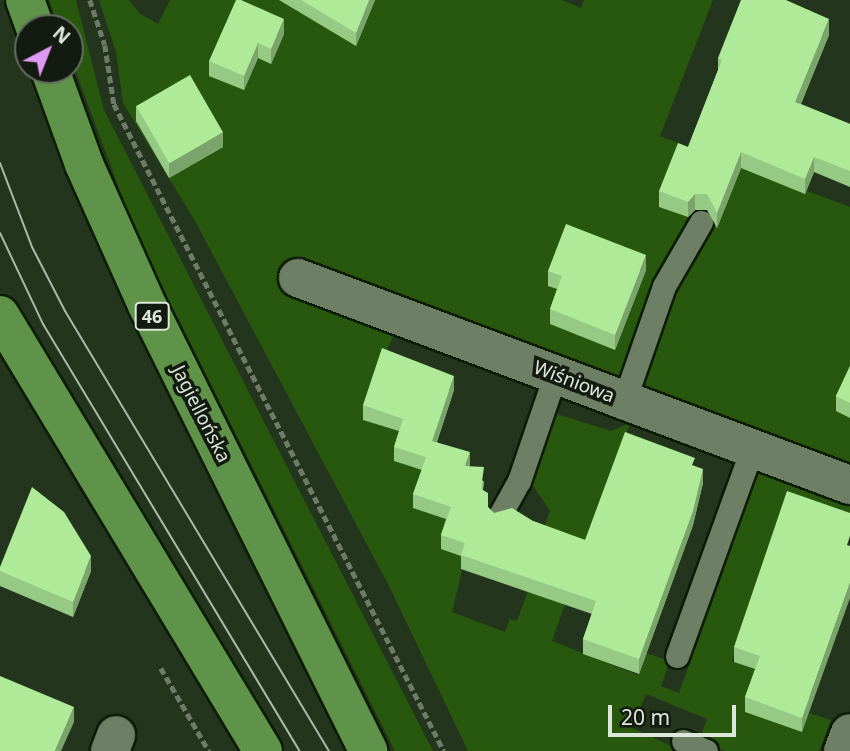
<!DOCTYPE html>
<meta charset="utf-8">
<style>
body{margin:0}
#map{position:relative;width:850px;height:751px;overflow:hidden;background:#24351e;font-family:"Noto Sans",sans-serif}
div>[style]{position:absolute}
.green>*{inset:0;background:#27580e}
.path>*{height:4.5px;margin-top:-2.25px;transform-origin:0;background:repeating-linear-gradient(90deg,#6d7b68 0 7px,transparent 0 10.5px)}
.roads{filter:drop-shadow(2px 0 #0d1c07) drop-shadow(-2px 0 #0d1c07) drop-shadow(0 2px #0d1c07) drop-shadow(0 -2px #0d1c07)}
.service>*{height:23px;margin:-11.5px;padding:0 11.5px;transform-origin:11.5px;border-radius:11.5px;background:#6d8066}
.minor>*{height:38px;margin:-19px;padding:0 19px;transform-origin:19px;border-radius:19px;background:#6d8066}
.primary>*{height:38px;margin:-19px;padding:0 19px;transform-origin:19px;border-radius:19px;background:#5f9349}
.tram>*{height:2px;margin:-1px;padding:0 1px;transform-origin:1px;border-radius:1px;background:#acb8a8}
.wall>*{inset:0;background:#96c984}
.shaded-wall>*{inset:0;background:#7aa46b}
.building>*{inset:0;background:#afea99;transform-origin:0 0}
span{translate:-50% -50%;white-space:nowrap;text-align:center;line-height:1.15;-webkit-text-stroke:7px #131a10;paint-order:stroke}
.shield-label span{padding:2px 5px;background:#131a10;border:2px solid;border-radius:5px;-webkit-text-stroke-width:0}
.shield-label{font-size:18px;color:#dce7d9;font-weight:700}
.street-label{font-size:19px;color:#dce7d9}
.north{position:absolute;left:14px;top:14px;width:70px;height:70px;box-sizing:border-box;background:#131a10;border:2px solid #636c60;border-radius:50%;rotate:42deg;font-size:19px;font-weight:700;line-height:28px;text-align:center;color:#dce7d9}
.north::after{content:'';display:block;margin:auto;width:24px;height:32px;background:#dd99f3;clip-path:polygon(50% 0,100% 100%,50% 72%,0 100%)}
.scale{position:absolute;left:608px;top:705px;width:128px;height:32px;box-sizing:border-box;border:4px solid #dce7d9;border-top:0;padding-left:9px;font-size:21px;line-height:24px;white-space:nowrap;color:#dce7d9;-webkit-text-stroke:5px #131a10;paint-order:stroke}
</style>
<div id="map">
<div class="green">
<div style="clip-path:polygon(49px 0,76px 0,104px 110px,433px 751px,395px 751px,170px 303px,126px 207px,70px 56px,70px 28px,59px 28px)"></div>
<div style="clip-path:polygon(99px 0,129px 0,139px 13px,158px 24px,170px 0,302px 0,365px 22px,375px 0,562px 0,581px 8px,584px 0,713px 0,660px 136px,850px 207px,850px 464px,293px 257px,281px 290px,395px 331px,382px 363px,403px 433px,465px 558px,452px 612px,505px 632px,510px 619px,517px 621px,542px 553px,536px 550px,550px 511px,528px 478px,551px 406px,560px 415px,611px 431px,630px 423px,552px 641px,638px 675px,646px 653px,670px 661px,661px 686px,679px 693px,760px 467px,850px 499px,850px 528px,740px 635px,732px 661px,760px 671px,801px 732px,809px 713px,831px 720px,819px 751px,725px 751px,699px 740px,707px 719px,646px 694px,632px 728px,682px 751px,468px 751px,389px 586px,195px 221px,123px 103px,116px 52px)"></div>
</div>
<div class="path">
<div style="left:90px;top:0;width:47px;rotate:71.6deg"></div>
<div style="left:105px;top:45px;width:60px;rotate:81.3deg"></div>
<div style="left:114px;top:104px;width:726px;rotate:62.98deg"></div>
<div style="left:161px;top:668px;width:96px;rotate:60deg"></div>
</div>
<div class="roads">
<div class="service">
<div style="left:624px;top:401px;width:122px;rotate:-70.8deg"></div>
<div style="left:664px;top:286px;width:74px;rotate:-60deg"></div>
<div style="left:500px;top:515px;width:39px;rotate:-61deg"></div>
<div style="left:519px;top:481px;width:112px;rotate:-71.2deg"></div>
<div style="left:677px;top:656px;width:220px;rotate:-70.1deg"></div>
<div style="left:683px;top:741px;width:25px;rotate:23deg"></div>
</div>
<div class="minor">
<div style="left:298px;top:278px;width:590px;rotate:20.56deg"></div>
<div style="left:110px;top:751px;width:17px;rotate:-69deg"></div>
<div style="left:843px;top:751px;width:19px;rotate:-69deg"></div>
</div>
<div class="primary">
<div style="left:25px;top:0;width:30px;rotate:70deg"></div>
<div style="left:50px;top:70px;width:100px;rotate:70.1deg"></div>
<div style="left:84px;top:164px;width:154px;rotate:65.9deg"></div>
<div style="left:147px;top:305px;width:498px;rotate:63.6deg"></div>
<div style="left:0;top:315px;width:509px;rotate:58.9deg"></div>
</div>
</div>
<div class="tram">
<div style="left:0;top:163px;width:90px;rotate:69.1deg"></div>
<div style="left:32px;top:247px;width:72px;rotate:62.7deg"></div>
<div style="left:65px;top:311px;width:513px;rotate:59.04deg"></div>
<div style="left:0;top:233px;width:101px;rotate:64.7deg"></div>
<div style="left:43px;top:324px;width:498px;rotate:59deg"></div>
</div>
<div class="wall">
<div style="clip-path:polygon(279px 0,375px 0,356px 46px)"></div>
<div style="clip-path:polygon(284px 34px,271px 64px,258px 58px,244px 90px,209px 76px,209px 61px)"></div>
<div style="clip-path:polygon(829px 35px,801px 104px,850px 124px,850px 187px,814px 172px,805px 194px,741px 168px,717px 228px,707px 210px,695px 210px,688px 217px,659px 207px,659px 191px,688px 147px,718px 70px,718px 58px)"></div>
<div style="clip-path:polygon(136px 106px,223px 147px,169px 178px,136px 121px)"></div>
<div style="clip-path:polygon(646px 270px,615px 350px,550px 324px,550px 309px,557px 289px,548px 286px,548px 271px)"></div>
<div style="clip-path:polygon(850px 366px,850px 418px,836px 411px,836px 396px)"></div>
<div style="clip-path:polygon(454px 390px,437px 442px,470px 467px,484px 482px,483px 490px,488px 507px,494px 513px,533px 521px,585px 540px,695px 466px,703px 483px,693px 525px,639px 674px,583px 654px,583px 639px,592px 614px,461px 569px,461px 556px,441px 549px,441px 535px,446px 519px,413px 508px,413px 494px,422px 470px,394px 461px,394px 447px,399px 431px,363px 420px,363px 405px)"></div>
<div style="clip-path:polygon(850px 513px,802px 732px,745px 712px,745px 697px,755px 669px,734px 662px,734px 647px)"></div>
<div style="clip-path:polygon(0 567px,91px 571px,73px 617px,0 586px)"></div>
</div>
<div class="shaded-wall">
<div style="clip-path:polygon(369px 0,375px 0,356px 46px,356px 33px)"></div>
<div style="clip-path:polygon(284px 19px,284px 34px,271px 64px,271px 49px)"></div>
<div style="clip-path:polygon(829px 19px,829px 35px,795px 117px,795px 102px)"></div>
<div style="clip-path:polygon(258px 43px,258px 58px,244px 90px,244px 76px)"></div>
<div style="clip-path:polygon(223px 132px,223px 147px,169px 178px,169px 163px)"></div>
<div style="clip-path:polygon(741px 152px,741px 168px,717px 228px,717px 213px)"></div>
<div style="clip-path:polygon(814px 157px,814px 172px,805px 194px,805px 179px)"></div>
<div style="clip-path:polygon(695px 194px,695px 210px,688px 217px,688px 202px)"></div>
<div style="clip-path:polygon(646px 255px,646px 270px,615px 350px,615px 335px)"></div>
<div style="clip-path:polygon(454px 376px,454px 390px,432px 456px,432px 441px)"></div>
<div style="clip-path:polygon(470px 452px,470px 466px,465px 466px)"></div>
<div style="clip-path:polygon(703px 469px,703px 483px,693px 525px,639px 674px,639px 659px)"></div>
<div style="clip-path:polygon(91px 556px,91px 571px,73px 617px,73px 602px)"></div>
<div style="clip-path:polygon(850px 583px,850px 598px,802px 732px,802px 718px)"></div>
<div style="clip-path:polygon(74px 707px,74px 722px,61px 751px,55px 751px)"></div>
</div>
<div class="building">
<div style="clip-path:polygon(236px 0,241px 0,284px 19px,271px 49px,258px 43px,244px 76px,209px 61px)"></div>
<div style="clip-path:polygon(301px 0,369px 0,356px 33px)"></div>
<div style="clip-path:polygon(741px 0,786px 0,829px 19px,795px 102px,850px 124px,850px 171px,814px 157px,805px 179px,741px 152px,717px 213px,707px 194px,695px 194px,688px 202px,659px 191px,678px 143px,688px 147px,722px 60px,718px 58px)"></div>
<div style="left:190px;top:75px;width:66px;height:62px;rotate:60deg"></div>
<div style="clip-path:polygon(566px 224px,646px 255px,615px 335px,550px 309px,562px 276px,548px 271px)"></div>
<div style="clip-path:polygon(382px 348px,454px 376px,432px 441px,470px 452px,465px 466px,484px 467px,481px 489px,488px 493px,488px 507px,494px 513px,512px 508px,533px 521px,585px 540px,625px 432px,695px 458px,692px 465px,703px 469px,693px 511px,639px 659px,583px 639px,596px 601px,461px 555px,465px 543px,441px 535px,451px 507px,413px 494px,426px 457px,394px 447px,403px 419px,363px 405px)"></div>
<div style="clip-path:polygon(850px 366px,850px 403px,836px 396px)"></div>
<div style="clip-path:polygon(32px 487px,64px 512px,91px 556px,73px 602px,0 571px,0 567px)"></div>
<div style="clip-path:polygon(787px 491px,850px 513px,850px 536px,847px 545px,850px 546px,850px 583px,802px 718px,745px 697px,760px 656px,734px 647px)"></div>
<div style="clip-path:polygon(0 676px,74px 707px,55px 751px,0 751px)"></div>
</div>
<div class="shield-label">
<span style="left:152px;top:316px">46</span>
</div>
<div class="street-label">
<span style="left:574px;top:382px;rotate:21deg">Wiśniowa</span>
<span style="left:201px;top:414px;rotate:63deg">Jagiellońska</span>
</div>
<div class="north">N</div>
<div class="scale">20 m</div>
</div>
